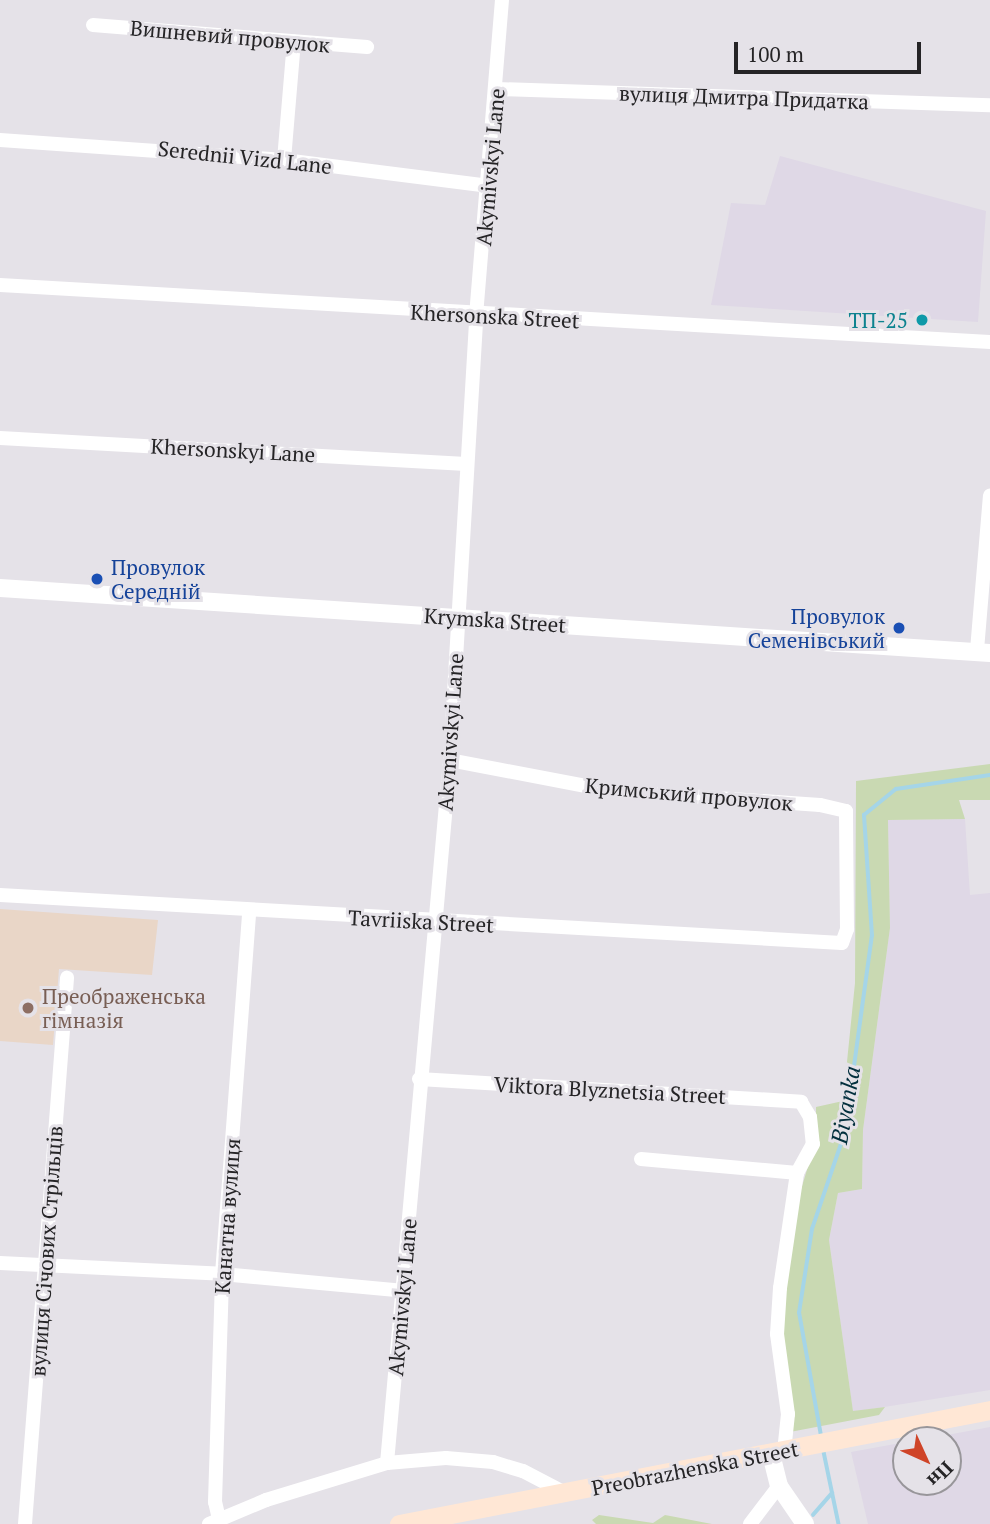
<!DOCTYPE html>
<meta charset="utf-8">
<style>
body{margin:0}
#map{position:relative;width:990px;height:1524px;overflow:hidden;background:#e5e2e8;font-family:"PT Serif",serif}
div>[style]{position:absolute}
.built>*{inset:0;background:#dfd8e6}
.education>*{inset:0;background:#e9d6c7}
.green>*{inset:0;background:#c9d9b2}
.stream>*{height:3.5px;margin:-1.75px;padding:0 1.75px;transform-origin:1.75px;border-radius:1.75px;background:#a5d5e8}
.minor>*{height:14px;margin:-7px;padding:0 7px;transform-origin:7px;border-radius:7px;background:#fff}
.tertiary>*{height:18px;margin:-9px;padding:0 9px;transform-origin:9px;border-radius:9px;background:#fff}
.secondary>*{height:19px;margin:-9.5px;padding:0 9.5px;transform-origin:9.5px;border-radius:9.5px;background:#ffe7d5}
.dots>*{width:19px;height:19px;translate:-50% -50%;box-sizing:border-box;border:4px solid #e5e2e8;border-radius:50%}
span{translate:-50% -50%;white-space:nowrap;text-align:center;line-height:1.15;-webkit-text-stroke:6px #e5e2e8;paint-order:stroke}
.street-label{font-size:21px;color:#252426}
.culture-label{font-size:21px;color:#0d838f}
.right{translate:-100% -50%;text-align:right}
.transit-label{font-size:21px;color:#164399}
.left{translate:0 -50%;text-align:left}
.education-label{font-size:21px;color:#785e54}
.water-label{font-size:23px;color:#022f3d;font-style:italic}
.north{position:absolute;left:892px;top:1426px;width:70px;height:70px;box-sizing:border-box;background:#e5e2e8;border:2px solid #98969a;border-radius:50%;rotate:135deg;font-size:19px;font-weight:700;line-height:28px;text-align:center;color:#252426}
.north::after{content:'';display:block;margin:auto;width:24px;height:32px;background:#cf4428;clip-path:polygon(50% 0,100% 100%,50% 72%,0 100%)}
.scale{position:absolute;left:734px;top:42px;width:187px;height:32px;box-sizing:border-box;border:4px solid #252426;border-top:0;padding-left:9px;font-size:21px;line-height:24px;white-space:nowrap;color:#252426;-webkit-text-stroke:5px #e5e2e8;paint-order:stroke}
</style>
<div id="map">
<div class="built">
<div style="clip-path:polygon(780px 156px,986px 211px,978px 322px,711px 305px,731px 203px,765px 205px)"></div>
<div style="clip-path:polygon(965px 819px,970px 895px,990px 893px,990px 1390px,853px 1412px,829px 1240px,838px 1193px,862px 1189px,863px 1130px,890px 928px,888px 820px)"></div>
<div style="clip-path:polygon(990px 1427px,990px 1524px,868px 1524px,851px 1452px,906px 1442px,906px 1482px,948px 1482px,948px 1440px,920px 1440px)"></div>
</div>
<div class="education">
<div style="clip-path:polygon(0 909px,158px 920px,152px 975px,59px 969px,53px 1045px,0 1041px)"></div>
</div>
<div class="green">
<div style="clip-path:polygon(990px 764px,990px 800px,959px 800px,965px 819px,888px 820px,890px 928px,863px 1130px,862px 1189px,838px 1193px,829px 1240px,853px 1411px,885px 1407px,879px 1415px,790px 1432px,782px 1335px,789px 1229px,816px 1140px,816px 1107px,843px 1101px,855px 983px,856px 781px)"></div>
<div style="clip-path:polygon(599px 1515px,653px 1523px,665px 1515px,712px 1524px,596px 1524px,592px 1520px)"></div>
</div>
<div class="stream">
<div style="left:821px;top:1436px;width:125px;rotate:-100.1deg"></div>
<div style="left:799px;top:1313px;width:85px;rotate:-81.2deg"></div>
<div style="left:812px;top:1229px;width:102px;rotate:-71.2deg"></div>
<div style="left:845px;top:1132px;width:198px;rotate:-82.2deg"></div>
<div style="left:872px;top:936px;width:121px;rotate:-93.8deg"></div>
<div style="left:864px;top:815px;width:41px;rotate:-39.1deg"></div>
<div style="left:896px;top:789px;width:95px;rotate:-8.5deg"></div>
<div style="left:823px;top:1447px;width:79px;rotate:78.3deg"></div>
<div style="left:813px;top:1515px;width:29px;rotate:-49deg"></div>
</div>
<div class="minor">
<div style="left:93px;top:25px;width:275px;rotate:4.6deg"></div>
<div style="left:497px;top:89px;width:493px;rotate:1.9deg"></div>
<div style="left:0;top:140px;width:285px;rotate:4deg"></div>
<div style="left:284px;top:160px;width:207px;rotate:7.2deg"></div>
<div style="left:284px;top:160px;width:119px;rotate:-85.2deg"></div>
<div style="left:0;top:285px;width:992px;rotate:3.3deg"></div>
<div style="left:0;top:438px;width:467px;rotate:3.2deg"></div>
<div style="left:977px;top:650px;width:155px;rotate:-85.2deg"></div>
<div style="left:0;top:895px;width:843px;rotate:3.26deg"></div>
<div style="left:842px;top:943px;width:15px;rotate:-70deg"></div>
<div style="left:847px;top:929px;width:118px;rotate:-90.5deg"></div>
<div style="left:846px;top:811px;width:27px;rotate:-167deg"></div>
<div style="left:820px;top:805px;width:208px;rotate:-176.1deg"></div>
<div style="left:612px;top:791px;width:165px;rotate:-169.2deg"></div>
<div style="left:419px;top:1079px;width:383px;rotate:3.4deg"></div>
<div style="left:801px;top:1102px;width:17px;rotate:59deg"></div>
<div style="left:810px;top:1117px;width:27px;rotate:84deg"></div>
<div style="left:813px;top:1144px;width:33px;rotate:119deg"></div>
<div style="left:797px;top:1173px;width:116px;rotate:98.4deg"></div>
<div style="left:780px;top:1288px;width:46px;rotate:93.7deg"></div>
<div style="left:777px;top:1334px;width:81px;rotate:82.2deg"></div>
<div style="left:788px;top:1414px;width:37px;rotate:96deg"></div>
<div style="left:641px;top:1159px;width:157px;rotate:5.1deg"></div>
<div style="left:0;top:1263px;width:222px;rotate:2.8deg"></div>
<div style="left:222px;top:1274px;width:183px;rotate:5.3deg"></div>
<div style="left:387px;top:1463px;width:706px;rotate:-84.88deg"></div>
<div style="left:450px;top:760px;width:445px;rotate:-86.6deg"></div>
<div style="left:476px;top:316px;width:317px;rotate:-85.3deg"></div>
<div style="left:219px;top:1519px;width:17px;rotate:-103deg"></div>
<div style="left:215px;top:1502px;width:228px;rotate:-88.2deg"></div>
<div style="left:222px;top:1274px;width:362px;rotate:-85.7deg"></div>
<div style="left:25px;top:1524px;width:548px;rotate:-85.6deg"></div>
<div style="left:209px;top:1524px;width:62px;rotate:-22.8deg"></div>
<div style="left:266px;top:1500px;width:127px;rotate:-17deg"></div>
<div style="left:387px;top:1463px;width:59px;rotate:-4.8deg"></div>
<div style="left:446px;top:1458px;width:47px;rotate:4.9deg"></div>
<div style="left:493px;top:1462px;width:31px;rotate:17deg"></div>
<div style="left:523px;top:1471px;width:47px;rotate:27.6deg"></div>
<div style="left:750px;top:1524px;width:48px;rotate:-52.7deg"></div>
</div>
<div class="tertiary">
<div style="left:0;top:588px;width:992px;rotate:3.76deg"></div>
<div style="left:771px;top:1454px;width:33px;rotate:76deg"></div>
<div style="left:779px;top:1486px;width:46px;rotate:55.6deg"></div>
</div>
<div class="secondary">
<div style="left:399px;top:1524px;width:602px;rotate:-10.92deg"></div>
</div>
<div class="dots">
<div style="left:922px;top:320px;background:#0f9aa8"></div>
<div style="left:97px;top:579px;background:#1a4fb4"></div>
<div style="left:899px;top:628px;background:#1a4fb4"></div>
<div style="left:28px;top:1008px;background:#8d6e63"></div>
</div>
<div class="street-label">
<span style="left:230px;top:36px;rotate:5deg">Вишневий провулок</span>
<span style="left:744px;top:97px;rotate:2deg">вулиця Дмитра Придатка</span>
<span style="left:245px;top:157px;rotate:6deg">Serednii Vizd Lane</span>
<span style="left:490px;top:167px;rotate:-85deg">Akymivskyi Lane</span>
<span style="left:495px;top:316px;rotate:3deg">Khersonska Street</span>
<span style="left:233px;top:450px;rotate:3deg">Khersonskyi Lane</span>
<span style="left:495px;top:620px;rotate:4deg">Krymska Street</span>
<span style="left:450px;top:732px;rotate:-86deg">Akymivskyi Lane</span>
<span style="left:689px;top:794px;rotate:5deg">Кримський провулок</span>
<span style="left:421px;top:921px;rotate:3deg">Tavriiska Street</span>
<span style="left:610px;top:1090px;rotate:3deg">Viktora Blyznetsia Street</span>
<span style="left:227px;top:1216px;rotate:-86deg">Канатна вулиця</span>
<span style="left:46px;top:1251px;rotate:-86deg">вулиця Січових Стрільців</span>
<span style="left:402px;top:1297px;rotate:-85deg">Akymivskyi Lane</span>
<span style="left:695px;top:1468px;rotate:-11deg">Preobrazhenska Street</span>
</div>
<div class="culture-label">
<span class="right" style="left:908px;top:320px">ТП-25</span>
</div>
<div class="transit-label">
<span class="left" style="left:111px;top:579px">Провулок<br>Середній</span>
<span class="right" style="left:885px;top:628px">Провулок<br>Семенівський</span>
</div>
<div class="education-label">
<span class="left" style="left:42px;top:1008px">Преображенська<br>гімназія</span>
</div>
<div class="water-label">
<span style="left:846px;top:1105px;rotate:-80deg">Biyanka</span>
</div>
<div class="north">Пн</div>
<div class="scale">100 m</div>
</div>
